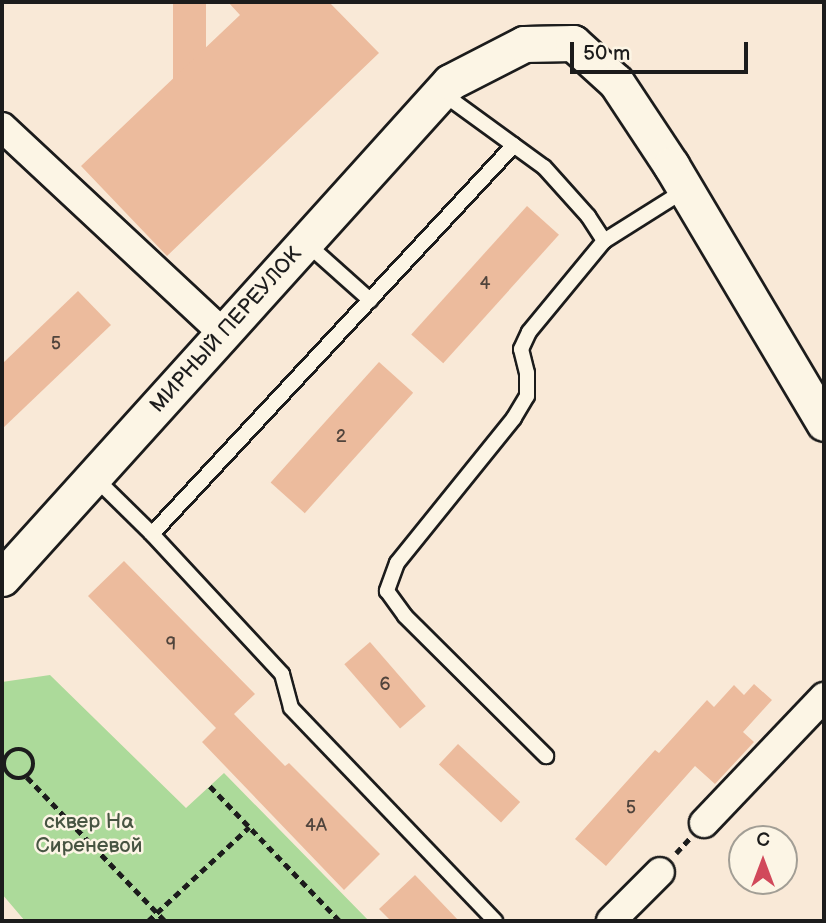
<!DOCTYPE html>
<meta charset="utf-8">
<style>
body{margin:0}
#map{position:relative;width:826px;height:923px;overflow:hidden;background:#f9e9d7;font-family:"Balsamiq Sans",sans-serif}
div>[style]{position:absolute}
.green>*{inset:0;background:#acda9a}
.building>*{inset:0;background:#ecbb9d;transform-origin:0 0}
.path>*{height:4.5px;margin-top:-2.25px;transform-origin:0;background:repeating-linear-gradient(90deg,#1c1c1c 0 7px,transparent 0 12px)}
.path>.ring{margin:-2.25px;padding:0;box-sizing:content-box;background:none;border:4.5px solid #1c1c1c;border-radius:50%}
.roads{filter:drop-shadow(2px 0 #1c1c1c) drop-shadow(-2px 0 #1c1c1c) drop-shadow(0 2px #1c1c1c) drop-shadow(0 -2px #1c1c1c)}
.service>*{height:14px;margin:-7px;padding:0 7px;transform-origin:7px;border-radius:7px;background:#fcf5e5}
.minor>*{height:28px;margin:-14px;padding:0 14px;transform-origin:14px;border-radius:14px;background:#fcf5e5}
.tertiary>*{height:35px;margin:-17.5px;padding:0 17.5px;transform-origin:17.5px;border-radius:17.5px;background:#fcf5e5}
span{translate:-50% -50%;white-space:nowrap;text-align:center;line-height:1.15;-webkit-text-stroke:5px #fcf5e5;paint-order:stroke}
.number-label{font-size:18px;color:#50443c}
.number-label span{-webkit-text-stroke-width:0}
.street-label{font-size:21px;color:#1c1c1c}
.park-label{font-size:21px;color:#475542}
.frame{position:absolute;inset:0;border:4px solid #1c1c1c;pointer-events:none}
.north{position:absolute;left:728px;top:825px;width:70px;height:70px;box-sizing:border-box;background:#fcf5e5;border:2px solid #a29e95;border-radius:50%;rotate:0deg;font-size:19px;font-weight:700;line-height:28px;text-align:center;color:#1c1c1c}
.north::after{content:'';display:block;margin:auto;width:24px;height:32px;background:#d1495b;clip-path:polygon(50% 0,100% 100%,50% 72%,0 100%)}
.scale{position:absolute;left:570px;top:42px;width:178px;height:32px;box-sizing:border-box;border:4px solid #1c1c1c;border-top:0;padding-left:9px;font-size:21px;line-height:24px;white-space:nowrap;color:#1c1c1c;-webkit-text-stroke:5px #fcf5e5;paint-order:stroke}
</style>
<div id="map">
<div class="green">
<div style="clip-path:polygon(50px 675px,186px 808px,224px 773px,369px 921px,25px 921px,2px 894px,2px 682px)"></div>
</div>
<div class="building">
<div style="left:173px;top:2px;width:33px;height:177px"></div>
<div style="clip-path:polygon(228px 2px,329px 2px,379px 53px,167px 256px,81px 166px,240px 15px)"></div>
<div style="left:527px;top:206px;width:43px;height:173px;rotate:42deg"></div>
<div style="clip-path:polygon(78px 291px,111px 325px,2px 429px,2px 364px)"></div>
<div style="left:379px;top:362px;width:46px;height:162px;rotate:42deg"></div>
<div style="clip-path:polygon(124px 561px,255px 694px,234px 714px,285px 766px,289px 763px,380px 854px,344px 890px,202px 742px,216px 728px,88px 596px)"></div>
<div style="left:370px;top:642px;width:85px;height:34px;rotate:49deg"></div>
<div style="clip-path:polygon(754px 684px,772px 700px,743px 732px,754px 742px,715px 784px,695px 766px,606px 866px,575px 839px,655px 750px,659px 753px,707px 700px,714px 707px,734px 685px,744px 695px)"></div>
<div style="left:458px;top:744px;width:85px;height:28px;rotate:43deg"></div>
<div style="clip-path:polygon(415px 875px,459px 921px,391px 921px,379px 909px)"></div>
</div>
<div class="path">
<div class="ring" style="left:4px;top:749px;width:25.5px;height:25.5px"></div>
<div style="left:27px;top:777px;width:199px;rotate:46.2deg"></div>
<div style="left:210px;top:786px;width:187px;rotate:46.1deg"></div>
<div style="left:676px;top:853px;width:19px;rotate:-47deg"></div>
<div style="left:148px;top:921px;width:138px;rotate:-42.9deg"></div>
</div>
<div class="roads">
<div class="service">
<div style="left:442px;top:93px;width:126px;rotate:36deg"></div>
<div style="left:544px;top:167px;width:66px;rotate:48.1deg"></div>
<div style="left:588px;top:216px;width:30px;rotate:57deg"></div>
<div style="left:604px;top:241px;width:118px;rotate:129.5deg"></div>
<div style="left:529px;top:332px;width:19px;rotate:115deg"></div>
<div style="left:521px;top:349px;width:25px;rotate:76deg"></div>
<div style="left:527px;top:373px;width:23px;rotate:90deg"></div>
<div style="left:527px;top:396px;width:26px;rotate:121deg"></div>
<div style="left:514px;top:418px;width:186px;rotate:128.9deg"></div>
<div style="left:397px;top:563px;width:30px;rotate:110deg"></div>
<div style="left:387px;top:591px;width:31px;rotate:54deg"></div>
<div style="left:405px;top:616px;width:199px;rotate:44.8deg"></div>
<div style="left:604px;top:241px;width:96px;rotate:-32.2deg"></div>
<div style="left:306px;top:243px;width:86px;rotate:41.7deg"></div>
<div style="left:93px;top:476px;width:83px;rotate:44.5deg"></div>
<div style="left:152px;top:534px;width:191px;rotate:47.1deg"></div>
<div style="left:282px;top:674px;width:35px;rotate:75deg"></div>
<div style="left:291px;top:708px;width:295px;rotate:46.2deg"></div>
<div style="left:152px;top:534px;width:531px;rotate:-47.06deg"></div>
</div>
<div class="minor">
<div style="left:2px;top:127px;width:302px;rotate:43deg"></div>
<div style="left:704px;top:823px;width:174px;rotate:-46.4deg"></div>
<div style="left:611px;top:921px;width:69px;rotate:-45deg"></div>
</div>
<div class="tertiary">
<div style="left:2px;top:578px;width:668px;rotate:-47.91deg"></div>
<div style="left:450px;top:82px;width:83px;rotate:-27.2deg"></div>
<div style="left:524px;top:44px;width:49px;rotate:-1.2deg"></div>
<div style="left:573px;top:43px;width:58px;rotate:42.2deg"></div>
<div style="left:616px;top:82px;width:100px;rotate:56.5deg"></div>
<div style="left:671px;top:165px;width:300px;rotate:59.3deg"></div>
</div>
</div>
<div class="number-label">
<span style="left:485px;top:284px">4</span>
<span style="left:56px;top:344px">5</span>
<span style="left:341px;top:437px">2</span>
<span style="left:171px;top:645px">9</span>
<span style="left:385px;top:685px">6</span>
<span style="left:631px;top:808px">5</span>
<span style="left:316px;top:826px">4А</span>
</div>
<div class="street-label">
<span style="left:226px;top:330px;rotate:-48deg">МИРНЫЙ ПЕРЕУЛОК</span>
</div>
<div class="park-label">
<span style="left:89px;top:834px">сквер На<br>Сиреневой</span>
</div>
<div class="frame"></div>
<div class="north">С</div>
<div class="scale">50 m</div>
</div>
